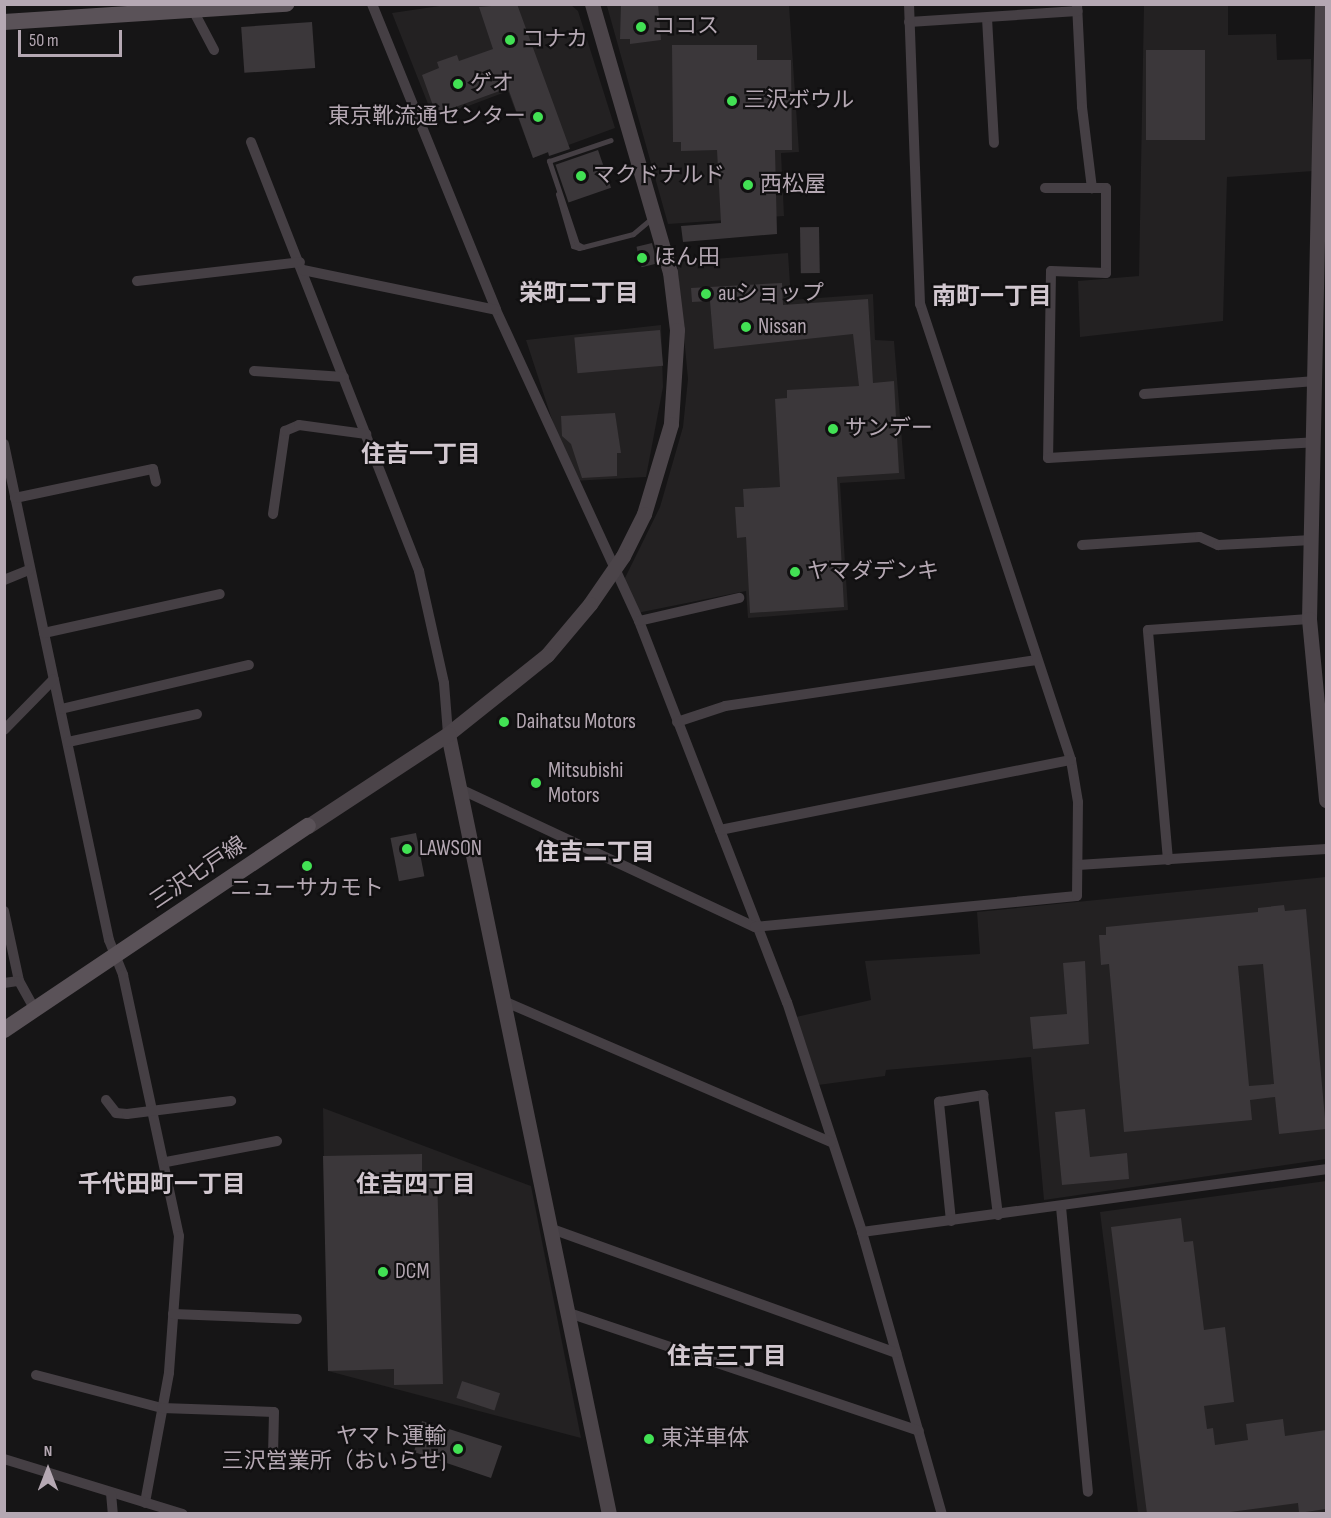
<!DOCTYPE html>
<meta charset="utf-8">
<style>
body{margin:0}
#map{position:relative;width:1331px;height:1518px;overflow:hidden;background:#161516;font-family:"Sofia Sans Condensed","Noto Sans JP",sans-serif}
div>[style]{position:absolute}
.built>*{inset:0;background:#232122}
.building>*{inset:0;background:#3b373a;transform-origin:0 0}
.lane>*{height:5px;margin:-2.5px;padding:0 2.5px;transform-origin:2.5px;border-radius:2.5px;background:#453f44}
.street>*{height:10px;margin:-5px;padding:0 5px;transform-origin:5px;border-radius:5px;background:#453f44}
.secondary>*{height:15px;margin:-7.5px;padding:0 7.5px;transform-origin:7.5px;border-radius:7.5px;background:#4b4449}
.primary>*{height:16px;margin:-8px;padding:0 8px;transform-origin:8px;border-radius:8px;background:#5a5258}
.dots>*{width:16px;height:16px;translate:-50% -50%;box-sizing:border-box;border:3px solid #111011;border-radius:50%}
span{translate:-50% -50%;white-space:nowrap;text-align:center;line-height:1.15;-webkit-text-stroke:4.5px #111011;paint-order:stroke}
.poi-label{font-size:22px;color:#b5a8b3}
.left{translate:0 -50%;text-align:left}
.right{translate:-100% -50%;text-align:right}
.street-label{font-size:22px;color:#b5a8b3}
.neighbourhood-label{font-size:24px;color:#d2c8d0;font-weight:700}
.frame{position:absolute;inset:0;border:6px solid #b5a8b3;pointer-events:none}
.north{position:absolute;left:18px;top:1440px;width:60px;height:60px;-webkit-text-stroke:4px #111011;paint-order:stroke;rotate:0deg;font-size:16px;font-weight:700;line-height:24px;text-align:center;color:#b5a8b3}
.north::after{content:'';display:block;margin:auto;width:21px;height:27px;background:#b5a8b3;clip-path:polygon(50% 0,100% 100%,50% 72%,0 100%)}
.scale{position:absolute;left:18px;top:30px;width:104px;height:27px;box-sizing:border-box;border:3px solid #b5a8b3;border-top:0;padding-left:8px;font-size:18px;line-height:21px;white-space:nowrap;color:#b5a8b3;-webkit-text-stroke:4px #111011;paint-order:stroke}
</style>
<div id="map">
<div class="built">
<div style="clip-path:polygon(453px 4px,571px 5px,578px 11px,615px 128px,533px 158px,508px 91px,434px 119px,392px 13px)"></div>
<div style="clip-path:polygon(789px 5px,799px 152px,781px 153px,784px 216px,668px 224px,607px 6px)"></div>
<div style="clip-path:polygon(1144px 5px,1228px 5px,1228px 35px,1276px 34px,1277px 60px,1311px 59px,1314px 171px,1227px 177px,1223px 321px,1080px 337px,1078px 281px,1139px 276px)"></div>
<div style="clip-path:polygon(788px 253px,791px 300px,873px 294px,875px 340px,894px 341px,905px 479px,840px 483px,848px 610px,748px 618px,746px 591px,637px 613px,624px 580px,660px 507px,683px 427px,688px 379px,677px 262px)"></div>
<div style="clip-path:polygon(661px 325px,663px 387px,646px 477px,572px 481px,526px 340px)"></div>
<div style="clip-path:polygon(1326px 877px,1326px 1159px,1044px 1200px,1031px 1057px,886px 1070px,885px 1076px,818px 1085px,796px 1017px,871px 1000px,865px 961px,980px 954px,977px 912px)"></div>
<div style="clip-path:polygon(323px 1108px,531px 1186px,581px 1438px,328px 1371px)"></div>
<div style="clip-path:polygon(1326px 1181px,1326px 1513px,1138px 1513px,1100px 1212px)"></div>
</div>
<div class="building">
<div style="clip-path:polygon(517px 4px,570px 149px,549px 156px,548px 152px,533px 158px,508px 88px,436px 114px,422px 75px,439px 68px,437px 62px,457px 55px,459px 61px,493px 49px,479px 7px)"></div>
<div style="clip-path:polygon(621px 4px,658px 4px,661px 40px,630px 44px,630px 39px,620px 39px)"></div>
<div style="left:312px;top:22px;width:46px;height:71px;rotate:86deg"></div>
<div style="clip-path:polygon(672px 45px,757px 45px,757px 60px,791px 60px,792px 150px,775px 150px,777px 234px,683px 242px,681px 226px,721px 223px,717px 150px,681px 151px,681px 142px,673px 142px)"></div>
<div style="left:1146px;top:50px;width:59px;height:90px"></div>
<div style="left:598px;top:150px;width:40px;height:45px;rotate:71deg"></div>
<div style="left:819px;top:227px;width:46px;height:19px;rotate:89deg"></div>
<div style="left:652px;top:243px;width:21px;height:16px;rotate:76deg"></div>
<div style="clip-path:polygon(782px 283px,783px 305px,868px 299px,873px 383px,894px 381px,899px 473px,837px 477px,844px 607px,750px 613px,746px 537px,737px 538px,735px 507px,744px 507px,743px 489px,780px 487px,775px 399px,787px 398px,787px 390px,859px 386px,853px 334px,714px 349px,710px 301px,692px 302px,691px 288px)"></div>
<div style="left:660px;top:330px;width:36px;height:86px;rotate:85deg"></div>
<div style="clip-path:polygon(615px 413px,621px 453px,617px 453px,617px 476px,582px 478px,571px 444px,562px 436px,561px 416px)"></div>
<div style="left:416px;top:833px;width:44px;height:26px;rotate:79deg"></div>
<div style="clip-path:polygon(evenodd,1284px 905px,1285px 911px,1306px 909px,1326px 1129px,1279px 1134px,1275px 1097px,1250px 1100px,1252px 1120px,1124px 1132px,1109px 964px,1101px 965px,1099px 935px,1106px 935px,1106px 927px,1258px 912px,1258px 908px,1284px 905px,1263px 964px,1274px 1084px,1249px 1086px,1238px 966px,1263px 964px)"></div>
<div style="clip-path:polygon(1085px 961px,1089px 1044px,1033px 1049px,1030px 1017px,1067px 1014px,1063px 963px)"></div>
<div style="clip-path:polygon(1085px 1109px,1090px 1157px,1127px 1153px,1129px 1179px,1062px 1185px,1055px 1112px)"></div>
<div style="clip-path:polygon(422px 1154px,422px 1175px,437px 1175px,443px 1384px,394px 1385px,394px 1369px,328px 1371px,323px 1156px)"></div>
<div style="clip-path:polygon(1181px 1218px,1184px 1242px,1193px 1241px,1204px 1330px,1225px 1327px,1234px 1402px,1204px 1406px,1207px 1429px,1213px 1428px,1215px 1445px,1248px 1440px,1246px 1424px,1283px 1419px,1285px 1436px,1326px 1430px,1326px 1509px,1299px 1513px,1298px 1503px,1215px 1514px,1147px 1514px,1111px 1227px)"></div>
<div style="left:462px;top:1381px;width:40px;height:18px;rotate:18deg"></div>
<div style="clip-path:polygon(422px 1421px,444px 1428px,444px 1435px,446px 1428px,502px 1446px,491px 1478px,414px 1452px)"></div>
</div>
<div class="lane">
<div style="left:558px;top:194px;width:54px;rotate:73.9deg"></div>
<div style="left:573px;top:246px;width:6px;rotate:18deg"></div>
<div style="left:579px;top:248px;width:56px;rotate:-14.5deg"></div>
<div style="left:633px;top:234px;width:26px;rotate:-40deg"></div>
<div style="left:583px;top:247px;width:7px;rotate:-153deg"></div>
<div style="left:577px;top:244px;width:88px;rotate:-108.6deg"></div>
<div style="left:549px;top:161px;width:65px;rotate:-18.7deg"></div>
</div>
<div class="street">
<div style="left:372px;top:4px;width:330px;rotate:67.9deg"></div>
<div style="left:496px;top:310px;width:342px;rotate:65.3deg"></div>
<div style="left:639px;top:621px;width:409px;rotate:68.8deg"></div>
<div style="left:787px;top:1002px;width:242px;rotate:71.9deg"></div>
<div style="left:862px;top:1232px;width:293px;rotate:74.2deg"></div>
<div style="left:1077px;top:4px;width:103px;rotate:87.2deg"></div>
<div style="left:1082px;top:107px;width:82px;rotate:83deg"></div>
<div style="left:194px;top:12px;width:43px;rotate:62.2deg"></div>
<div style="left:987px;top:18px;width:125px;rotate:86.8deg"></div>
<div style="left:909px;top:22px;width:169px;rotate:-3.7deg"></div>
<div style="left:251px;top:142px;width:461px;rotate:68.6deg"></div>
<div style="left:419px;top:571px;width:115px;rotate:77.4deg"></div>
<div style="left:444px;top:683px;width:51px;rotate:85.5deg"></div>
<div style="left:1045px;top:188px;width:61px"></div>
<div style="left:1106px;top:188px;width:85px;rotate:90deg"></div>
<div style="left:1106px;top:273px;width:55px;rotate:-177.9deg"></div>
<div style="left:1051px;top:271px;width:187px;rotate:90.9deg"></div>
<div style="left:1048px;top:458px;width:267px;rotate:-3.4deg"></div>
<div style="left:303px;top:270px;width:197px;rotate:11.7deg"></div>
<div style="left:137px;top:281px;width:164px;rotate:-6.6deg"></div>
<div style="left:254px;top:371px;width:90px;rotate:3.8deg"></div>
<div style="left:1144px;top:394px;width:172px;rotate:-4.3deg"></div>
<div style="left:4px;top:444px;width:507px;rotate:78.05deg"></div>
<div style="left:109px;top:940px;width:38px;rotate:68deg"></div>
<div style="left:123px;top:975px;width:267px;rotate:77.9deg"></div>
<div style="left:179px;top:1236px;width:137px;rotate:94.2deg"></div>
<div style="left:169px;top:1373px;width:132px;rotate:100.5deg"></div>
<div style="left:15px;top:498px;width:141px;rotate:-11.9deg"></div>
<div style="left:153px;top:469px;width:13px;rotate:77deg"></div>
<div style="left:273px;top:514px;width:84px;rotate:-81.8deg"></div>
<div style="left:285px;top:431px;width:15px;rotate:-23deg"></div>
<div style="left:299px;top:425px;width:68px;rotate:7.7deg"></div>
<div style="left:1082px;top:545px;width:118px;rotate:-3.9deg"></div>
<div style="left:1200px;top:537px;width:20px;rotate:24deg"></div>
<div style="left:1218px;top:545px;width:94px;rotate:-3deg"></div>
<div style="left:4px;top:580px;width:27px;rotate:-22deg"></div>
<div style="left:639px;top:621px;width:103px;rotate:-13deg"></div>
<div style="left:44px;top:633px;width:180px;rotate:-12.5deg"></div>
<div style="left:61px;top:709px;width:193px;rotate:-13.2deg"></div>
<div style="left:677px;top:722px;width:51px;rotate:-18.4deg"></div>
<div style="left:725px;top:706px;width:315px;rotate:-8.4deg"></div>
<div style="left:4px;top:730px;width:71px;rotate:-45.6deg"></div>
<div style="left:68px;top:742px;width:132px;rotate:-12.2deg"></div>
<div style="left:458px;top:788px;width:328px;rotate:25.1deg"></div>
<div style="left:755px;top:927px;width:323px;rotate:-5.5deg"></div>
<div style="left:1077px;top:896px;width:94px;rotate:-89.4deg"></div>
<div style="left:1078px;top:802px;width:43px;rotate:-99.5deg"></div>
<div style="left:1071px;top:760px;width:480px;rotate:-108.3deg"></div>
<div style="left:920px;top:304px;width:300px;rotate:-92.1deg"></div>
<div style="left:720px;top:830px;width:358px;rotate:-11.3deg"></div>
<div style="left:1168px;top:860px;width:231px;rotate:-95deg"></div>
<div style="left:1148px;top:630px;width:161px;rotate:-3.9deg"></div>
<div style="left:1078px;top:865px;width:249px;rotate:-3.7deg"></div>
<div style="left:4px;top:911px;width:72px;rotate:77.9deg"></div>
<div style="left:4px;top:983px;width:15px;rotate:-8deg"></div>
<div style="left:19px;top:981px;width:33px;rotate:61deg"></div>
<div style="left:501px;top:1000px;width:359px;rotate:23.3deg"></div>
<div style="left:106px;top:1100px;width:16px;rotate:52deg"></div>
<div style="left:116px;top:1113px;width:11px;rotate:5deg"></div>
<div style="left:127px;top:1114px;width:105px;rotate:-7.1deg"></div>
<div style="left:166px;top:1162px;width:113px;rotate:-10.7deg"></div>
<div style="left:1061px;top:1207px;width:286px;rotate:84.6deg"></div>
<div style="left:951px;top:1221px;width:120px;rotate:-95.8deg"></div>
<div style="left:939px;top:1102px;width:45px;rotate:-9deg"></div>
<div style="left:983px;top:1095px;width:121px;rotate:82.9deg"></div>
<div style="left:552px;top:1229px;width:366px;rotate:19.8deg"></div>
<div style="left:862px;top:1232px;width:468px;rotate:-7.7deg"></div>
<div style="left:569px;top:1313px;width:369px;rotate:18.6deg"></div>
<div style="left:173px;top:1314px;width:124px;rotate:2.3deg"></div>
<div style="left:36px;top:1375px;width:130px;rotate:14.7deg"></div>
<div style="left:162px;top:1408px;width:112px;rotate:2deg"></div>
<div style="left:274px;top:1412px;width:43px;rotate:91.3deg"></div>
<div style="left:4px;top:1459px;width:187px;rotate:17.1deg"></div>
<div style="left:111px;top:1493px;width:21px;rotate:85deg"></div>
</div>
<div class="secondary">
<div style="left:592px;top:4px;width:279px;rotate:73.8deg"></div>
<div style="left:670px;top:272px;width:58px;rotate:83.1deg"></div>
<div style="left:677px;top:330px;width:94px;rotate:93.7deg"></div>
<div style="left:671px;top:424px;width:94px;rotate:106.7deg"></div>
<div style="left:644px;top:514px;width:47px;rotate:116.6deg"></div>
<div style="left:623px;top:556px;width:58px;rotate:124.5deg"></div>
<div style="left:590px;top:604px;width:67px;rotate:130.1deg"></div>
<div style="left:547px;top:655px;width:127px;rotate:141.4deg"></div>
<div style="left:448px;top:734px;width:796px;rotate:78.34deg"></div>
<div style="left:1322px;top:4px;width:615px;rotate:91.21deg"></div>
<div style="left:1309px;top:619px;width:182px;rotate:84.6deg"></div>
<div style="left:308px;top:826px;width:168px;rotate:-33.3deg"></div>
</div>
<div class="primary">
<div style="left:4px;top:22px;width:283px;rotate:-3.7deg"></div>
<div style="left:4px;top:1030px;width:366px;rotate:-33.9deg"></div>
</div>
<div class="dots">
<div style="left:641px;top:27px;background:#42e154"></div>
<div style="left:510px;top:40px;background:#42e154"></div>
<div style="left:458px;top:84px;background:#42e154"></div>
<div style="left:732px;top:101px;background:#42e154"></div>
<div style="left:538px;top:117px;background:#42e154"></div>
<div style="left:581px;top:176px;background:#42e154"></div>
<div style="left:748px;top:185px;background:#42e154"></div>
<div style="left:642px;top:258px;background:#42e154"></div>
<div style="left:706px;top:294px;background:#42e154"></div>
<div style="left:746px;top:327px;background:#42e154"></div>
<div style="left:833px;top:429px;background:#42e154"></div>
<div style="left:795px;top:572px;background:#42e154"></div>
<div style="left:504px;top:722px;background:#42e154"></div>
<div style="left:536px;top:783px;background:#42e154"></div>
<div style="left:407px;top:849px;background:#42e154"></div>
<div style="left:307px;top:866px;background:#42e154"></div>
<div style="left:383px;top:1272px;background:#42e154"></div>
<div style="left:649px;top:1439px;background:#42e154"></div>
<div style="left:458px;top:1449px;background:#42e154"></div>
</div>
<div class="poi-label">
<span class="left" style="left:653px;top:27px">ココス</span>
<span class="left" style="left:522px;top:40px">コナカ</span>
<span class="left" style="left:470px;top:84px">ゲオ</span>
<span class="left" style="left:744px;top:101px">三沢ボウル</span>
<span class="right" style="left:526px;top:117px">東京靴流通センター</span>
<span class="left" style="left:593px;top:176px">マクドナルド</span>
<span class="left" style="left:760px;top:185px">西松屋</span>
<span class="left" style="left:654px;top:258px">ほん田</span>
<span class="left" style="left:718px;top:294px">auショップ</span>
<span class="left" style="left:758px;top:327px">Nissan</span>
<span class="left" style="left:845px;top:429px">サンデー</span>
<span class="left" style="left:807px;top:572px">ヤマダデンキ</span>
<span class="left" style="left:516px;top:722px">Daihatsu Motors</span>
<span class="left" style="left:548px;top:783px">Mitsubishi<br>Motors</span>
<span class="left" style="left:419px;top:849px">LAWSON</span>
<span style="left:307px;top:889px">ニューサカモト</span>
<span class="left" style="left:395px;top:1272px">DCM</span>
<span class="right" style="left:446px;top:1449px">ヤマト運輸<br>三沢営業所（おいらせ)</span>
<span class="left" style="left:661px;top:1439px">東洋車体</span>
</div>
<div class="street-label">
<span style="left:198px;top:873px;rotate:-34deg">三沢七戸線</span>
</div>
<div class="neighbourhood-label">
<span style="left:579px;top:294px">栄町二丁目</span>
<span style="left:992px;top:297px">南町一丁目</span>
<span style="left:421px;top:455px">住吉一丁目</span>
<span style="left:595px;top:853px">住吉二丁目</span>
<span style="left:162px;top:1185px">千代田町一丁目</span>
<span style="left:416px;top:1185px">住吉四丁目</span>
<span style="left:727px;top:1357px">住吉三丁目</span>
</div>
<div class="frame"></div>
<div class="north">N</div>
<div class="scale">50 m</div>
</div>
